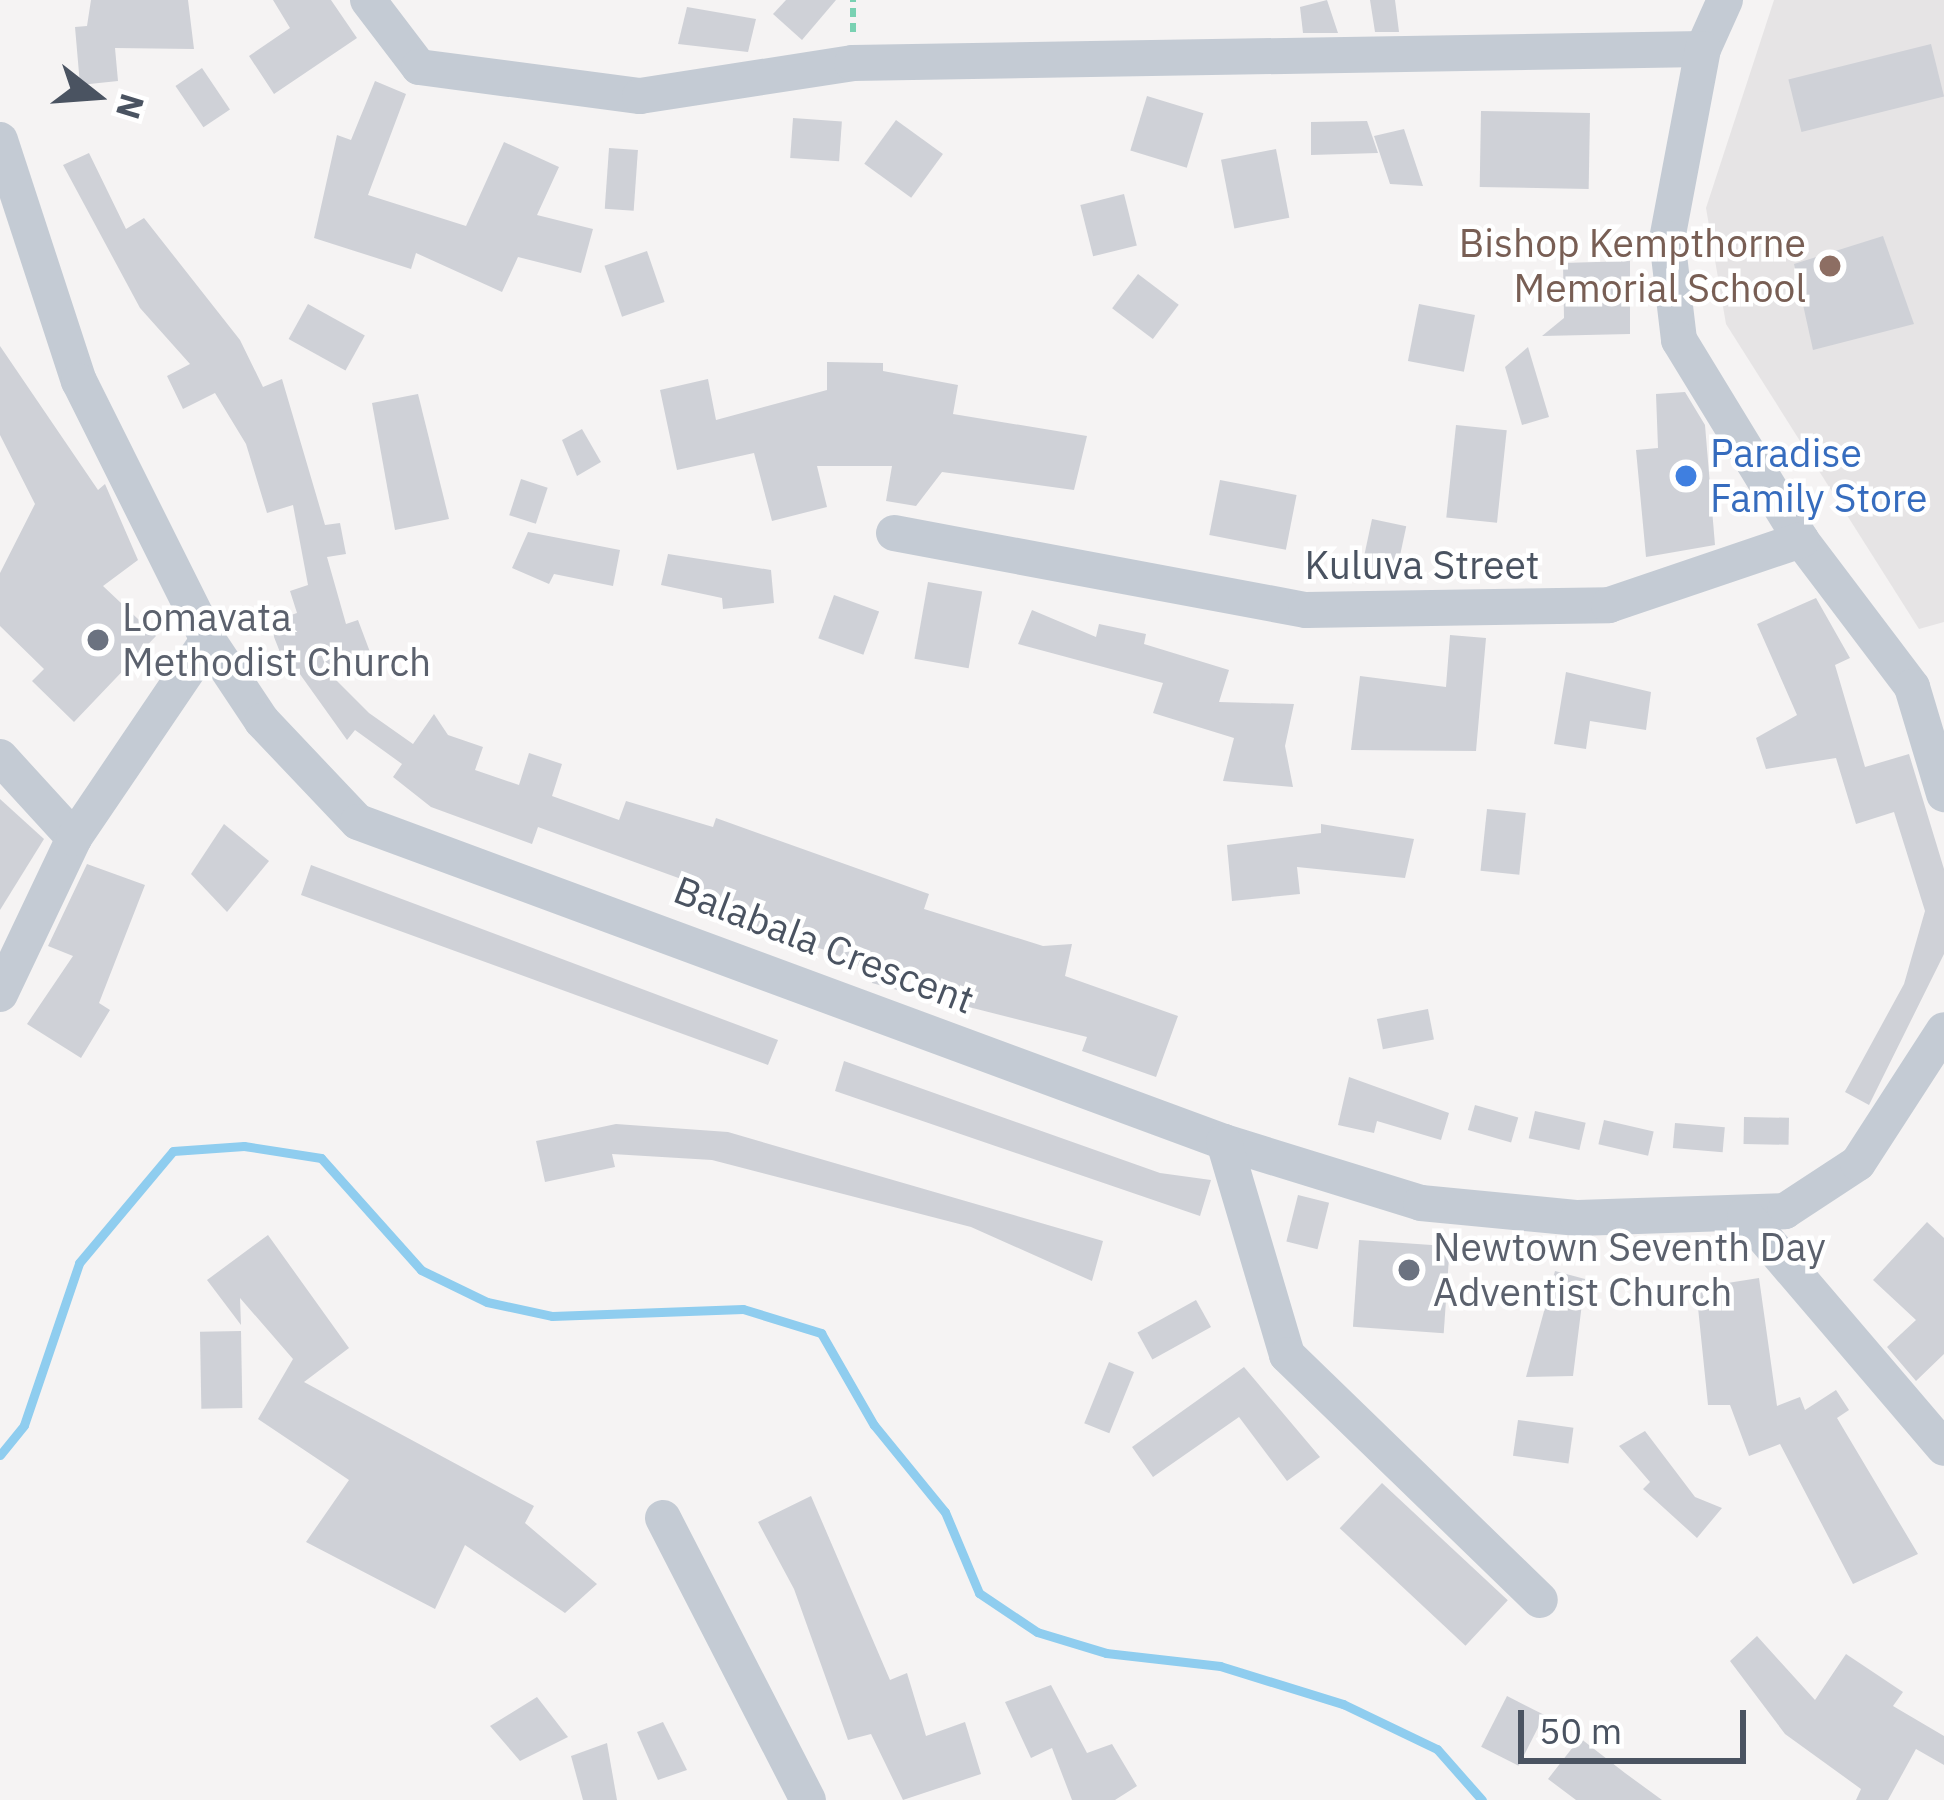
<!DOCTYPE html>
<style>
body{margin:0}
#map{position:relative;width:1944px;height:1800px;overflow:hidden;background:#f5f3f3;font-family:"IBM Plex Sans",sans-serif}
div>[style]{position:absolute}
.education>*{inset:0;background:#e6e4e5}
.stream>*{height:9px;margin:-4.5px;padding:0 4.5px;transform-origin:4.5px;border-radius:4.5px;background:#8fcdef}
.building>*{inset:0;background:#cfd1d7;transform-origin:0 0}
.path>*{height:6px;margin-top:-3px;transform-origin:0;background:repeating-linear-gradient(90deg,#79d1b2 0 9px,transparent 0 15px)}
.minor>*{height:36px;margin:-18px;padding:0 18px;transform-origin:18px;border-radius:18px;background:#c4cbd4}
.dots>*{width:33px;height:33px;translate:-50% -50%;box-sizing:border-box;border:6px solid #fff;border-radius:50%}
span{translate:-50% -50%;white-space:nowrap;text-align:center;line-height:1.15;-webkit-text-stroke:9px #fff;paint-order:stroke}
.education-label{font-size:39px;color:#785e54}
.right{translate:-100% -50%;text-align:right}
.shop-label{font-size:39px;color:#366cbe}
.left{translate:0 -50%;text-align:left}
.street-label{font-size:39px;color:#4a5361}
.worship-label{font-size:39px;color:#5b616d}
.north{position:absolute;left:36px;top:36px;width:120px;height:120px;-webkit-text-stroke:9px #fff;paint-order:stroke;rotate:107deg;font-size:33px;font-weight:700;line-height:48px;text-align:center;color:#4a5361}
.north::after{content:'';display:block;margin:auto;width:42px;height:54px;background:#4a5361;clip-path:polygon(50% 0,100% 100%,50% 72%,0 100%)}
.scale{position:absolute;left:1518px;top:1710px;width:228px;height:54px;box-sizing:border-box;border:6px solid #4a5361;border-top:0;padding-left:15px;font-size:36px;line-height:42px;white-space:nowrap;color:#4a5361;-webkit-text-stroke:9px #fff;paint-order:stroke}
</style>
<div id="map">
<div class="education">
<div style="clip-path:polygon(1774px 0,1944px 0,1944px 622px,1919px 629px,1726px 324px,1706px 208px)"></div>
</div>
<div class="stream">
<div style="left:0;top:1455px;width:38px;rotate:-51deg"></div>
<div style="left:24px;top:1425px;width:171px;rotate:-71.2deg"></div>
<div style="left:79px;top:1263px;width:146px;rotate:-50deg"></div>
<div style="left:173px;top:1151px;width:71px;rotate:-4deg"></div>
<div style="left:244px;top:1146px;width:78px;rotate:8.9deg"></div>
<div style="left:321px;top:1158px;width:150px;rotate:48.2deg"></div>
<div style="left:421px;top:1270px;width:73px;rotate:25.9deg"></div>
<div style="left:487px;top:1302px;width:66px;rotate:12.2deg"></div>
<div style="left:552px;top:1316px;width:191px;rotate:-2.1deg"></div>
<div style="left:743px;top:1309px;width:82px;rotate:17.1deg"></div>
<div style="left:821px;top:1333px;width:106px;rotate:60.1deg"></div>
<div style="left:874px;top:1425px;width:112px;rotate:50.8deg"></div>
<div style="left:945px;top:1512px;width:88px;rotate:67.2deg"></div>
<div style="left:979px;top:1593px;width:70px;rotate:33.9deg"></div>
<div style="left:1037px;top:1632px;width:72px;rotate:16.9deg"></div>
<div style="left:1106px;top:1653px;width:115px;rotate:6.5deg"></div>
<div style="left:1220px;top:1666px;width:129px;rotate:17.2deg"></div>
<div style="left:1343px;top:1704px;width:104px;rotate:25.6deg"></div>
<div style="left:1437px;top:1749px;width:68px;rotate:48.6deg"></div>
</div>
<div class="building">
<div style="clip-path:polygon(91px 0,188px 0,194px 49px,115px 48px,118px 81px,80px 85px,75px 27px,87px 26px)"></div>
<div style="clip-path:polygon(273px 0,331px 0,357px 38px,274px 94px,249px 56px,290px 28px)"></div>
<div style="clip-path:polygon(786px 0,836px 0,802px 40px,773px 14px)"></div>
<div style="clip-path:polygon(1327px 0,1338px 33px,1303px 33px,1300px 7px)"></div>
<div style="clip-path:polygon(1370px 0,1395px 0,1399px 32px,1375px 32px)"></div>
<div style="clip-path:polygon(687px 7px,756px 19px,748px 52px,678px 44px)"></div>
<div style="left:1931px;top:44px;width:54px;height:147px;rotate:76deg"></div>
<div style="left:202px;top:68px;width:50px;height:32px;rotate:56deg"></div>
<div style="clip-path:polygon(375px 81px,406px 94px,368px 195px,466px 226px,504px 142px,559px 167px,537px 215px,593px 229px,581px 273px,518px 257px,502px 292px,416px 253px,411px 269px,314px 238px,337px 135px,351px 140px)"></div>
<div style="left:1147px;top:96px;width:59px;height:57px;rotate:17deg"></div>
<div style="left:1481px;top:111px;width:109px;height:76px;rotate:1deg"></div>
<div style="left:793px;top:118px;width:49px;height:40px;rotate:4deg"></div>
<div style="left:896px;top:120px;width:58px;height:54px;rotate:36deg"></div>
<div style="clip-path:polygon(1367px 121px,1378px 153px,1311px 155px,1311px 122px)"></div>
<div style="clip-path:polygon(1404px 129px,1423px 186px,1390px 184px,1374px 136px)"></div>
<div style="left:609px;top:148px;width:29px;height:61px;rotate:4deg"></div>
<div style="left:1276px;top:149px;width:70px;height:56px;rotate:79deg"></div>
<div style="clip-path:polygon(89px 153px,126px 229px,144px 218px,240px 340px,263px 387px,282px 379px,325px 525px,340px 523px,346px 554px,327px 557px,346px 624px,358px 620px,370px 652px,325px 669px,369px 713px,413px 744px,434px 714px,448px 735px,483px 747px,475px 770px,519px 785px,529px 753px,562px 764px,552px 796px,619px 820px,626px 801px,713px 827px,716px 818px,929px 894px,924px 909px,1043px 946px,1072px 944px,1065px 976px,1178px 1016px,1156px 1077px,1082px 1051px,1087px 1037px,949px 1002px,953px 988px,901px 973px,897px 990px,872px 983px,874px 974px,831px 952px,688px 906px,695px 884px,538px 827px,532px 844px,431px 807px,393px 777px,402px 764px,355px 730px,347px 740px,297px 670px,289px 675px,274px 637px,273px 621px,297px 613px,290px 591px,308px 585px,293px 505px,267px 513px,246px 444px,215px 393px,183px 409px,167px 376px,190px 364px,140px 308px,63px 165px)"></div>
<div style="left:1124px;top:194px;width:53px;height:45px;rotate:76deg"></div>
<div style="clip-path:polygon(1883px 236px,1914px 324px,1813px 350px,1794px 264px)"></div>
<div style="left:647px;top:251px;width:54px;height:45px;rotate:71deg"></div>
<div style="clip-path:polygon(1630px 261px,1630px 334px,1542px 336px,1564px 318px,1563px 263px)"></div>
<div style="left:1138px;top:274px;width:51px;height:43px;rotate:37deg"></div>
<div style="left:308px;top:304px;width:65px;height:40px;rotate:29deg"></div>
<div style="left:1419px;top:304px;width:57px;height:58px;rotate:11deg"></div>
<div style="clip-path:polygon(0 346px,98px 490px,105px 484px,138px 560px,103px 586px,156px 636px,74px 722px,32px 681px,44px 669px,0 626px,0 573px,35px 504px,0 435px)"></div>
<div style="clip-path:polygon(1528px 347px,1549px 417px,1522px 425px,1505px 367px)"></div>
<div style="clip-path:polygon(827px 362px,883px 363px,883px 371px,958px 385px,953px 414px,1087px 436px,1074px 490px,942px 472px,916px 506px,886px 501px,892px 466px,817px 466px,827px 507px,772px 521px,754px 453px,677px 470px,660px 390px,708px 379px,716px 420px,827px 390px)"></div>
<div style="clip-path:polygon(1685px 392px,1705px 425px,1715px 545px,1646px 557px,1636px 450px,1658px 448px,1656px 394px)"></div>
<div style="clip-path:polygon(418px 394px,449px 519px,395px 530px,372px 403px)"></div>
<div style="left:1456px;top:425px;width:51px;height:93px;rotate:6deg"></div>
<div style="clip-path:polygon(582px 429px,601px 462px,577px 476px,562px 440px)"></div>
<div style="left:521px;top:479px;width:28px;height:38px;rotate:18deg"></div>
<div style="left:1220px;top:480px;width:78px;height:56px;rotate:11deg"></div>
<div style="left:1372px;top:519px;width:35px;height:50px;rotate:12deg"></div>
<div style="clip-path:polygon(528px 532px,620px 550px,613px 586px,554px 574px,549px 584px,512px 568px)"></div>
<div style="clip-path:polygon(668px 554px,771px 570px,774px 603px,723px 609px,722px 598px,661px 585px)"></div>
<div style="left:928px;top:582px;width:55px;height:78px;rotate:10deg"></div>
<div style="left:834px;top:595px;width:48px;height:46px;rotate:20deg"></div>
<div style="clip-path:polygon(1816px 598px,1850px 658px,1835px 665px,1865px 767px,1909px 754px,1944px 869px,1944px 954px,1869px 1105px,1845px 1092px,1904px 984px,1925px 911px,1894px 812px,1856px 824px,1836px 758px,1766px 769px,1756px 738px,1797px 715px,1757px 624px)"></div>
<div style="clip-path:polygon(1032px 610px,1096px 637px,1099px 624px,1146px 634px,1144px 644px,1229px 670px,1219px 702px,1294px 704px,1285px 746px,1293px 787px,1223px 781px,1234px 738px,1153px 713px,1163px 683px,1018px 644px)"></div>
<div style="clip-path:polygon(1450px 635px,1486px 638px,1476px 751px,1351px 750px,1360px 676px,1446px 687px)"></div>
<div style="clip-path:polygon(1566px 672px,1651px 692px,1646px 730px,1590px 721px,1586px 749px,1554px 744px)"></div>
<div style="clip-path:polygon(0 799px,44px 839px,0 910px)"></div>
<div style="left:1487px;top:809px;width:39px;height:62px;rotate:6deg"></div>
<div style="clip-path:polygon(224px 824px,269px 861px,227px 912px,191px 874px)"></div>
<div style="clip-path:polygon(1321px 824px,1414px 839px,1405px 878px,1297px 867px,1300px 894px,1232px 901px,1227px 845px,1321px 833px)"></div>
<div style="clip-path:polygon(87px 864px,145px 885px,99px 1003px,110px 1010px,81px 1058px,27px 1024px,73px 956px,48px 946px)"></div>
<div style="clip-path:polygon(311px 865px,778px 1040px,768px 1065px,301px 895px)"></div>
<div style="left:1428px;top:1009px;width:31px;height:52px;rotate:79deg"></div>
<div style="clip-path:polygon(844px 1061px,1160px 1173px,1211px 1180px,1200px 1216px,835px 1091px)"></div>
<div style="clip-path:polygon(1349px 1077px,1449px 1113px,1441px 1140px,1377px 1121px,1374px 1133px,1338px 1125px)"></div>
<div style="left:1475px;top:1105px;width:45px;height:26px;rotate:16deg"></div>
<div style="left:1535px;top:1111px;width:52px;height:28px;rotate:13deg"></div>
<div style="left:1744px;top:1117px;width:45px;height:27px;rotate:1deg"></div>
<div style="left:1604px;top:1120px;width:51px;height:25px;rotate:13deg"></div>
<div style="left:1675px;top:1123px;width:50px;height:25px;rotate:5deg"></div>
<div style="clip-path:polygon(616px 1124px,728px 1132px,1103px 1241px,1092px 1281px,971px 1227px,712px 1160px,612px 1154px,615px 1167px,545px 1182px,536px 1141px)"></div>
<div style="left:1298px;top:1195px;width:32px;height:48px;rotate:14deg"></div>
<div style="clip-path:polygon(1927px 1222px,1944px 1238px,1944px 1354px,1916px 1381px,1887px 1347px,1916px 1320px,1873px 1280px)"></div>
<div style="clip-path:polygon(268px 1235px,349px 1348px,304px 1382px,534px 1506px,525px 1523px,597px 1584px,565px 1613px,465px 1545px,435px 1609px,306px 1542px,349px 1480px,258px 1419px,293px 1359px,240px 1298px,241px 1325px,207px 1280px)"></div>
<div style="left:1359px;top:1240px;width:91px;height:87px;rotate:4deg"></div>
<div style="clip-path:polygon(1555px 1271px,1585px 1279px,1573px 1376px,1526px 1377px)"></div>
<div style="clip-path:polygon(1759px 1278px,1777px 1406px,1800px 1397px,1805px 1410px,1836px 1390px,1849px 1410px,1837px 1418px,1918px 1554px,1853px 1584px,1780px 1444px,1749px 1456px,1730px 1405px,1708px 1405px,1696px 1288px)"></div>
<div style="left:1196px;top:1300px;width:31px;height:67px;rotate:61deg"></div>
<div style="left:241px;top:1331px;width:77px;height:41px;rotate:89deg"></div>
<div style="left:1109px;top:1362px;width:27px;height:66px;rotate:22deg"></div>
<div style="clip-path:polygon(1244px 1367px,1320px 1457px,1287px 1481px,1239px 1417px,1153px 1477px,1132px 1447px)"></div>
<div style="left:1518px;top:1420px;width:56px;height:36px;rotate:8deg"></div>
<div style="clip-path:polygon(1645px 1431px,1695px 1497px,1722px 1508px,1697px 1538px,1643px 1489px,1650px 1482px,1619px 1446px)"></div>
<div style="left:1382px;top:1483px;width:172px;height:62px;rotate:43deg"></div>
<div style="clip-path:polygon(811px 1496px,890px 1680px,907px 1673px,926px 1736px,965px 1722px,981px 1774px,903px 1800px,871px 1734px,848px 1740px,794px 1589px,758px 1522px)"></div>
<div style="clip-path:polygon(1757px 1636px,1815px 1700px,1846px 1654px,1903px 1692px,1893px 1706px,1944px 1736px,1944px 1765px,1916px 1749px,1888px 1800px,1856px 1800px,1861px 1789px,1785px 1734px,1730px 1661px)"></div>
<div style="clip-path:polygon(1051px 1685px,1087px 1753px,1112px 1744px,1137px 1786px,1115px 1800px,1072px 1800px,1052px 1748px,1031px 1758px,1005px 1702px)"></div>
<div style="left:1507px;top:1696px;width:42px;height:57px;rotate:27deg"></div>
<div style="clip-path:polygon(537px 1697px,568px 1737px,520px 1761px,490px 1726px)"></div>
<div style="clip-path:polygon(663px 1722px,687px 1770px,658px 1780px,637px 1732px)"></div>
<div style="clip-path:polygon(1580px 1738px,1625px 1773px,1662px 1800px,1576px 1800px,1548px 1779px)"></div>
<div style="clip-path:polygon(607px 1743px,617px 1800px,583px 1800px,571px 1756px)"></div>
</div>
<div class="path">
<div style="left:853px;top:32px;width:32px;rotate:-90deg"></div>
</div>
<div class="minor">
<div style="left:368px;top:0;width:84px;rotate:52.7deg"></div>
<div style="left:419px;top:67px;width:223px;rotate:7.5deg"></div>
<div style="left:640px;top:96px;width:215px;rotate:-8.8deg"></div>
<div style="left:852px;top:63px;width:851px;rotate:-0.94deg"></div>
<div style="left:1725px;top:0;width:54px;rotate:114.2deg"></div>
<div style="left:1703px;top:49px;width:193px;rotate:100.7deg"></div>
<div style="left:1667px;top:239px;width:102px;rotate:83.2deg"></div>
<div style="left:1679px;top:340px;width:234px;rotate:58.6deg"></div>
<div style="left:1801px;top:540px;width:184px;rotate:52.9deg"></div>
<div style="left:1912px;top:687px;width:112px;rotate:73.3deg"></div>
<div style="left:0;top:140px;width:254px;rotate:71.9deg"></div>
<div style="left:79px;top:381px;width:289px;rotate:63.5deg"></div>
<div style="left:208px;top:640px;width:97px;rotate:56.3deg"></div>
<div style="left:262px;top:721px;width:139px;rotate:46.5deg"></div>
<div style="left:358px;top:822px;width:923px;rotate:20.28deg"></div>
<div style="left:1224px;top:1142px;width:206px;rotate:17.2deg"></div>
<div style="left:1421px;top:1203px;width:158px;rotate:5.5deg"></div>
<div style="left:1578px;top:1218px;width:207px;rotate:-1.9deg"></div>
<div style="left:1785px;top:1211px;width:87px;rotate:-33.3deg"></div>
<div style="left:1858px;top:1163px;width:158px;rotate:-57.1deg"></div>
<div style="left:894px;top:533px;width:419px;rotate:10.6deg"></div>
<div style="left:1306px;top:610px;width:303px;rotate:-0.9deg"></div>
<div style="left:1609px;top:605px;width:203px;rotate:-18.7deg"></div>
<div style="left:0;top:757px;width:110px;rotate:47.6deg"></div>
<div style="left:0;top:994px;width:173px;rotate:-64.6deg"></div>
<div style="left:74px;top:838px;width:239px;rotate:-55.9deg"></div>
<div style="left:1224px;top:1142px;width:222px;rotate:73.5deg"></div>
<div style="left:1287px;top:1355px;width:352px;rotate:44.1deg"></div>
<div style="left:1745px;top:1215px;width:306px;rotate:49.5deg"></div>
<div style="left:663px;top:1518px;width:317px;rotate:62.8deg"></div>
</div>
<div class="dots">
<div style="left:1830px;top:266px;background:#8d6e63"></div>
<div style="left:1686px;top:476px;background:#3f7fe0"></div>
<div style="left:98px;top:640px;background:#6b7280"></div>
<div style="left:1409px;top:1270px;background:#6b7280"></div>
</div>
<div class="education-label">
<span class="right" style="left:1806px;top:266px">Bishop Kempthorne<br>Memorial School</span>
</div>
<div class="shop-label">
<span class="left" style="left:1710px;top:476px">Paradise<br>Family Store</span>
</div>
<div class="street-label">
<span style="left:1422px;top:565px">Kuluva Street</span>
<span style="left:824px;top:945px;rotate:21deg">Balabala Crescent</span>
</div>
<div class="worship-label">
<span class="left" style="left:122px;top:640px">Lomavata<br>Methodist Church</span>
<span class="left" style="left:1433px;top:1270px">Newtown Seventh Day<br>Adventist Church</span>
</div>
<div class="north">N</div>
<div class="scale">50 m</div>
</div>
